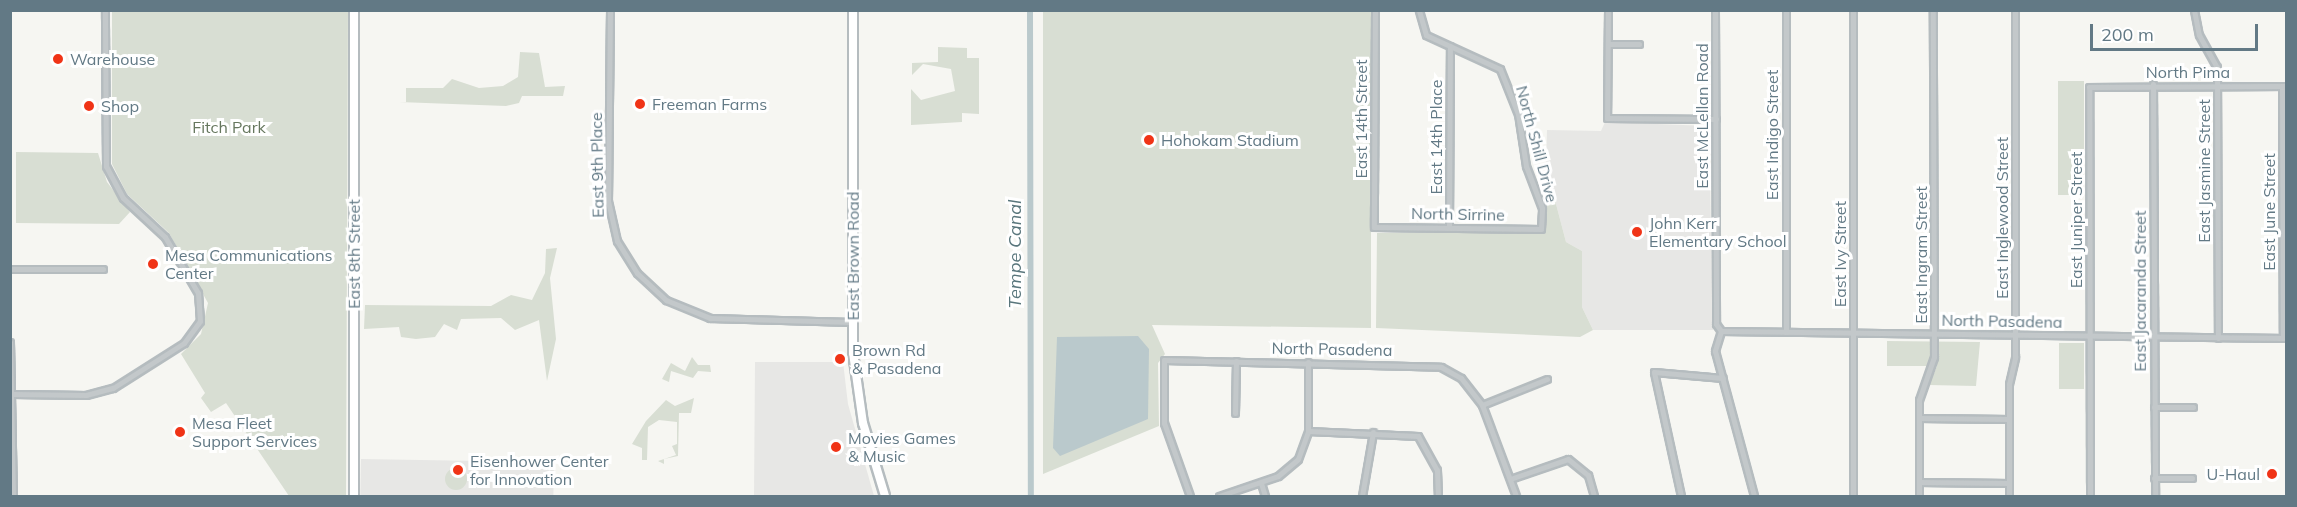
<!DOCTYPE html>
<style>
body{margin:0}
#map{position:relative;width:2297px;height:507px;overflow:hidden;background:#f6f6f2;font-family:Mulish,sans-serif}
div>[style]{position:absolute}
.built>*{inset:0;background:#e7e7e5;transform-origin:0 0}
.green>*{inset:0;background:#d8ded3;transform-origin:0 0}
.round{border-radius:50%}
.water>*{inset:0;background:#bac9cc}
.canal>*{height:6px;margin:-3px;padding:0 3px;transform-origin:3px;border-radius:3px;background:#bac9cc}
.roads{filter:drop-shadow(2px 0 #b5bcbf) drop-shadow(-2px 0 #b5bcbf) drop-shadow(0 2px #b5bcbf) drop-shadow(0 -2px #b5bcbf)}
.street>*{height:5px;margin:-2.5px;padding:0 2.5px;transform-origin:2.5px;border-radius:2.5px;background:#c3c8ca}
.secondary>*{height:8px;margin:-4px;padding:0 4px;transform-origin:4px;border-radius:4px;background:#fff}
.dots>*{width:16px;height:16px;translate:-50% -50%;box-sizing:border-box;border:3px solid #fff;border-radius:50%}
span{translate:-50% -50%;white-space:nowrap;text-align:center;line-height:1.15;-webkit-text-stroke:6px #fff;paint-order:stroke}
.poi-label{font-size:16px;color:#627985}
.left{translate:0 -50%;text-align:left}
.right{translate:-100% -50%;text-align:right}
.street-label{font-size:16px;color:#627985}
.park-label{font-size:16px;color:#66775e}
.water-label{font-size:18px;color:#59767c;font-style:italic}
.frame{position:absolute;inset:0;border:12px solid #627985;pointer-events:none}
.scale{position:absolute;left:2090px;top:24px;width:168px;height:27px;box-sizing:border-box;border:3px solid #627985;border-top:0;padding-left:8px;font-size:18px;line-height:21px;white-space:nowrap;color:#627985;-webkit-text-stroke:4px #fff;paint-order:stroke}
</style>
<div id="map">
<div class="built">
<div style="clip-path:polygon(1605px 122px,1709px 126px,1713px 330px,1593px 330px,1582px 307px,1582px 251px,1566px 242px,1546px 166px,1547px 130px,1601px 131px)"></div>
<div style="clip-path:polygon(755px 362px,843px 362px,848px 404px,874px 496px,754px 496px)"></div>
<div style="left:361px;top:459px;width:193px;height:37px;rotate:1deg"></div>
</div>
<div class="green">
<div style="clip-path:polygon(112px 11px,348px 11px,346px 496px,289px 496px,226px 403px,211px 412px,201px 398px,205px 393px,181px 354px,201px 334px,208px 303px,169px 233px,127px 194px,112px 164px)"></div>
<div style="clip-path:polygon(1043px 11px,1371px 11px,1371px 328px,1152px 325px,1165px 354px,1158px 363px,1159px 426px,1043px 474px)"></div>
<div style="clip-path:polygon(938px 47px,967px 48px,967px 58px,979px 58px,979px 114px,962px 113px,962px 122px,911px 125px,911px 89px,921px 100px,955px 91px,951px 69px,923px 64px,912px 75px,912px 63px,938px 62px)"></div>
<div style="clip-path:polygon(520px 52px,539px 53px,545px 87px,565px 86px,563px 96px,522px 96px,519px 103px,506px 106px,399px 102px,406px 102px,406px 88px,443px 88px,452px 79px,479px 88px,503px 86px,518px 77px)"></div>
<div style="left:2058px;top:81px;width:26px;height:114px"></div>
<div style="clip-path:polygon(16px 152px,98px 153px,107px 182px,130px 212px,119px 224px,16px 223px)"></div>
<div style="clip-path:polygon(1546px 166px,1566px 242px,1582px 251px,1582px 307px,1593px 330px,1580px 337px,1376px 328px,1377px 233px,1539px 231px,1545px 226px)"></div>
<div style="clip-path:polygon(557px 248px,550px 278px,556px 339px,547px 381px,539px 320px,515px 330px,501px 318px,461px 319px,457px 330px,444px 324px,435px 337px,416px 339px,401px 337px,399px 327px,364px 329px,365px 305px,491px 306px,511px 295px,532px 300px,545px 273px,546px 249px)"></div>
<div style="clip-path:polygon(1887px 341px,1980px 342px,1976px 386px,1929px 385px,1937px 366px,1887px 366px)"></div>
<div style="left:2059px;top:343px;width:25px;height:46px"></div>
<div style="clip-path:polygon(692px 357px,698px 365px,710px 365px,711px 372px,698px 371px,693px 378px,671px 371px,669px 382px,662px 379px,671px 363px,685px 371px)"></div>
<div style="clip-path:polygon(694px 398px,691px 413px,679px 413px,678px 456px,664px 459px,664px 464px,658px 461px,676px 455px,672px 446px,677px 444px,677px 422px,659px 420px,648px 427px,647px 460px,642px 460px,642px 448px,632px 444px,646px 421px,666px 400px,675px 406px)"></div>
<div class="round" style="left:445px;top:468px;width:22px;height:22px"></div>
</div>
<div class="water">
<div style="clip-path:polygon(1138px 336px,1149px 349px,1148px 419px,1060px 456px,1053px 448px,1057px 337px)"></div>
</div>
<div class="canal">
<div style="left:1030px;top:10px;width:486px;rotate:89.9deg"></div>
</div>
<div class="roads">
<div class="street">
<div style="left:610px;top:10px;width:191px;rotate:90.6deg"></div>
<div style="left:608px;top:201px;width:41px;rotate:77.3deg"></div>
<div style="left:617px;top:241px;width:38px;rotate:58deg"></div>
<div style="left:637px;top:273px;width:40px;rotate:43deg"></div>
<div style="left:666px;top:300px;width:48px;rotate:22.2deg"></div>
<div style="left:710px;top:318px;width:142px;rotate:1.6deg"></div>
<div style="left:1375px;top:10px;width:217px;rotate:90.3deg"></div>
<div style="left:1374px;top:227px;width:167px;rotate:0.7deg"></div>
<div style="left:1541px;top:229px;width:21px;rotate:-87deg"></div>
<div style="left:1542px;top:208px;width:45px;rotate:-110.9deg"></div>
<div style="left:1526px;top:166px;width:53px;rotate:-98.7deg"></div>
<div style="left:1518px;top:114px;width:48px;rotate:-111.8deg"></div>
<div style="left:1500px;top:69px;width:81px;rotate:-155.3deg"></div>
<div style="left:1426px;top:35px;width:26px;rotate:-106deg"></div>
<div style="left:1608px;top:10px;width:108px;rotate:90.5deg"></div>
<div style="left:1607px;top:118px;width:109px;rotate:0.5deg"></div>
<div style="left:1715px;top:10px;width:314px;rotate:89.8deg"></div>
<div style="left:1716px;top:324px;width:9px;rotate:54deg"></div>
<div style="left:1721px;top:331px;width:565px;rotate:0.71deg"></div>
<div style="left:1786px;top:10px;width:322px;rotate:90deg"></div>
<div style="left:2194px;top:10px;width:25px;rotate:79deg"></div>
<div style="left:2199px;top:35px;width:37px;rotate:61deg"></div>
<div style="left:2217px;top:67px;width:271px;rotate:89.8deg"></div>
<div style="left:1608px;top:44px;width:31px"></div>
<div style="left:2153px;top:84px;width:412px;rotate:89.7deg"></div>
<div style="left:2282px;top:86px;width:252px;rotate:89.8deg"></div>
<div style="left:1449px;top:227px;width:181px;rotate:-89.7deg"></div>
<div style="left:10px;top:269px;width:93px"></div>
<div style="left:1721px;top:331px;width:21px;rotate:107deg"></div>
<div style="left:1715px;top:351px;width:150px;rotate:74.9deg"></div>
<div style="left:10px;top:342px;width:154px;rotate:88.9deg"></div>
<div style="left:13px;top:394px;width:73px;rotate:0.8deg"></div>
<div style="left:86px;top:395px;width:28px;rotate:-15deg"></div>
<div style="left:113px;top:388px;width:84px;rotate:-32.4deg"></div>
<div style="left:184px;top:343px;width:27px;rotate:-54deg"></div>
<div style="left:200px;top:321px;width:28px;rotate:-94deg"></div>
<div style="left:198px;top:293px;width:65px;rotate:-120.5deg"></div>
<div style="left:165px;top:237px;width:57px;rotate:-137.1deg"></div>
<div style="left:123px;top:198px;width:36px;rotate:-118deg"></div>
<div style="left:106px;top:166px;width:156px;rotate:-90.4deg"></div>
<div style="left:1482px;top:405px;width:70px;rotate:-21.8deg"></div>
<div style="left:2154px;top:407px;width:39px"></div>
<div style="left:1235px;top:413px;width:52px;rotate:-88.9deg"></div>
<div style="left:1919px;top:418px;width:90px;rotate:0.6deg"></div>
<div style="left:1308px;top:431px;width:110px;rotate:2.6deg"></div>
<div style="left:1418px;top:436px;width:39px;rotate:61deg"></div>
<div style="left:1437px;top:470px;width:26px;rotate:88deg"></div>
<div style="left:1513px;top:478px;width:58px;rotate:-19.1deg"></div>
<div style="left:1568px;top:459px;width:26px;rotate:39deg"></div>
<div style="left:1588px;top:475px;width:22px;rotate:74deg"></div>
<div style="left:2154px;top:478px;width:38px"></div>
<div style="left:1919px;top:482px;width:90px;rotate:0.6deg"></div>
<div style="left:1261px;top:483px;width:14px;rotate:73deg"></div>
<div style="left:1190px;top:496px;width:77px;rotate:-109.6deg"></div>
<div style="left:1164px;top:423px;width:63px;rotate:-90deg"></div>
<div style="left:1164px;top:360px;width:277px;rotate:1.4deg"></div>
<div style="left:1441px;top:367px;width:23px;rotate:29deg"></div>
<div style="left:1461px;top:378px;width:34px;rotate:52deg"></div>
<div style="left:1482px;top:405px;width:97px;rotate:69.5deg"></div>
<div style="left:1219px;top:496px;width:62px;rotate:-18.7deg"></div>
<div style="left:1278px;top:476px;width:26px;rotate:-40deg"></div>
<div style="left:1298px;top:459px;width:30px;rotate:-70deg"></div>
<div style="left:1308px;top:431px;width:69px;rotate:-90deg"></div>
<div style="left:1362px;top:496px;width:65px;rotate:-80.2deg"></div>
<div style="left:1681px;top:496px;width:127px;rotate:-102.3deg"></div>
<div style="left:1654px;top:372px;width:69px;rotate:5deg"></div>
<div style="left:1853px;top:496px;width:486px;rotate:-90deg"></div>
<div style="left:1919px;top:496px;width:96px;rotate:-90deg"></div>
<div style="left:1919px;top:400px;width:46px;rotate:-70.8deg"></div>
<div style="left:1934px;top:357px;width:347px;rotate:-90.2deg"></div>
<div style="left:2009px;top:496px;width:112px;rotate:-90deg"></div>
<div style="left:2009px;top:384px;width:28px;rotate:-77deg"></div>
<div style="left:2015px;top:357px;width:347px;rotate:-90deg"></div>
<div style="left:2090px;top:496px;width:409px;rotate:-90.1deg"></div>
<div style="left:2089px;top:87px;width:197px;rotate:-0.3deg"></div>
</div>
<div class="secondary">
<div style="left:853px;top:10px;width:343px;rotate:90deg"></div>
<div style="left:853px;top:353px;width:71px;rotate:81.9deg"></div>
<div style="left:863px;top:423px;width:76px;rotate:73.2deg"></div>
<div style="left:354px;top:496px;width:486px;rotate:-90deg"></div>
</div>
</div>
<div class="dots">
<div style="left:58px;top:59px;background:#f03417"></div>
<div style="left:640px;top:104px;background:#f03417"></div>
<div style="left:89px;top:106px;background:#f03417"></div>
<div style="left:1149px;top:140px;background:#f03417"></div>
<div style="left:1637px;top:232px;background:#f03417"></div>
<div style="left:153px;top:264px;background:#f03417"></div>
<div style="left:840px;top:359px;background:#f03417"></div>
<div style="left:180px;top:432px;background:#f03417"></div>
<div style="left:836px;top:447px;background:#f03417"></div>
<div style="left:458px;top:470px;background:#f03417"></div>
<div style="left:2272px;top:474px;background:#f03417"></div>
</div>
<div class="poi-label">
<span class="left" style="left:70px;top:59px">Warehouse</span>
<span class="left" style="left:652px;top:104px">Freeman Farms</span>
<span class="left" style="left:101px;top:106px">Shop</span>
<span class="left" style="left:1161px;top:140px">Hohokam Stadium</span>
<span class="left" style="left:1649px;top:232px">John Kerr<br>Elementary School</span>
<span class="left" style="left:165px;top:264px">Mesa Communications<br>Center</span>
<span class="left" style="left:852px;top:359px">Brown Rd<br>&amp; Pasadena</span>
<span class="left" style="left:192px;top:432px">Mesa Fleet<br>Support Services</span>
<span class="left" style="left:848px;top:447px">Movies Games<br>&amp; Music</span>
<span class="left" style="left:470px;top:470px">Eisenhower Center<br>for Innovation</span>
<span class="right" style="left:2260px;top:474px">U-Haul</span>
</div>
<div class="street-label">
<span style="left:2188px;top:72px">North Pima</span>
<span style="left:1702px;top:116px;rotate:-90deg">East McLellan Road</span>
<span style="left:1361px;top:119px;rotate:-90deg">East 14th Street</span>
<span style="left:1772px;top:135px;rotate:-90deg">East Indigo Street</span>
<span style="left:1436px;top:137px;rotate:-90deg">East 14th Place</span>
<span style="left:1537px;top:144px;rotate:75deg">North Shill Drive</span>
<span style="left:597px;top:165px;rotate:-91deg">East 9th Place</span>
<span style="left:2204px;top:171px;rotate:-90deg">East Jasmine Street</span>
<span style="left:2269px;top:212px;rotate:-90deg">East June Street</span>
<span style="left:1458px;top:214px;rotate:1deg">North Sirrine</span>
<span style="left:2002px;top:218px;rotate:-90deg">East Inglewood Street</span>
<span style="left:2076px;top:220px;rotate:-90deg">East Juniper Street</span>
<span style="left:354px;top:254px;rotate:-90deg">East 8th Street</span>
<span style="left:1840px;top:254px;rotate:-90deg">East Ivy Street</span>
<span style="left:1921px;top:255px;rotate:-90deg">East Ingram Street</span>
<span style="left:853px;top:256px;rotate:-90deg">East Brown Road</span>
<span style="left:2140px;top:291px;rotate:-90deg">East Jacaranda Street</span>
<span style="left:2002px;top:321px;rotate:1deg">North Pasadena</span>
<span style="left:1332px;top:349px;rotate:1deg">North Pasadena</span>
</div>
<div class="park-label">
<span style="left:229px;top:127px">Fitch Park</span>
</div>
<div class="water-label">
<span style="left:1015px;top:254px;rotate:-90deg">Tempe Canal</span>
</div>
<div class="frame"></div>
<div class="scale">200 m</div>
</div>
